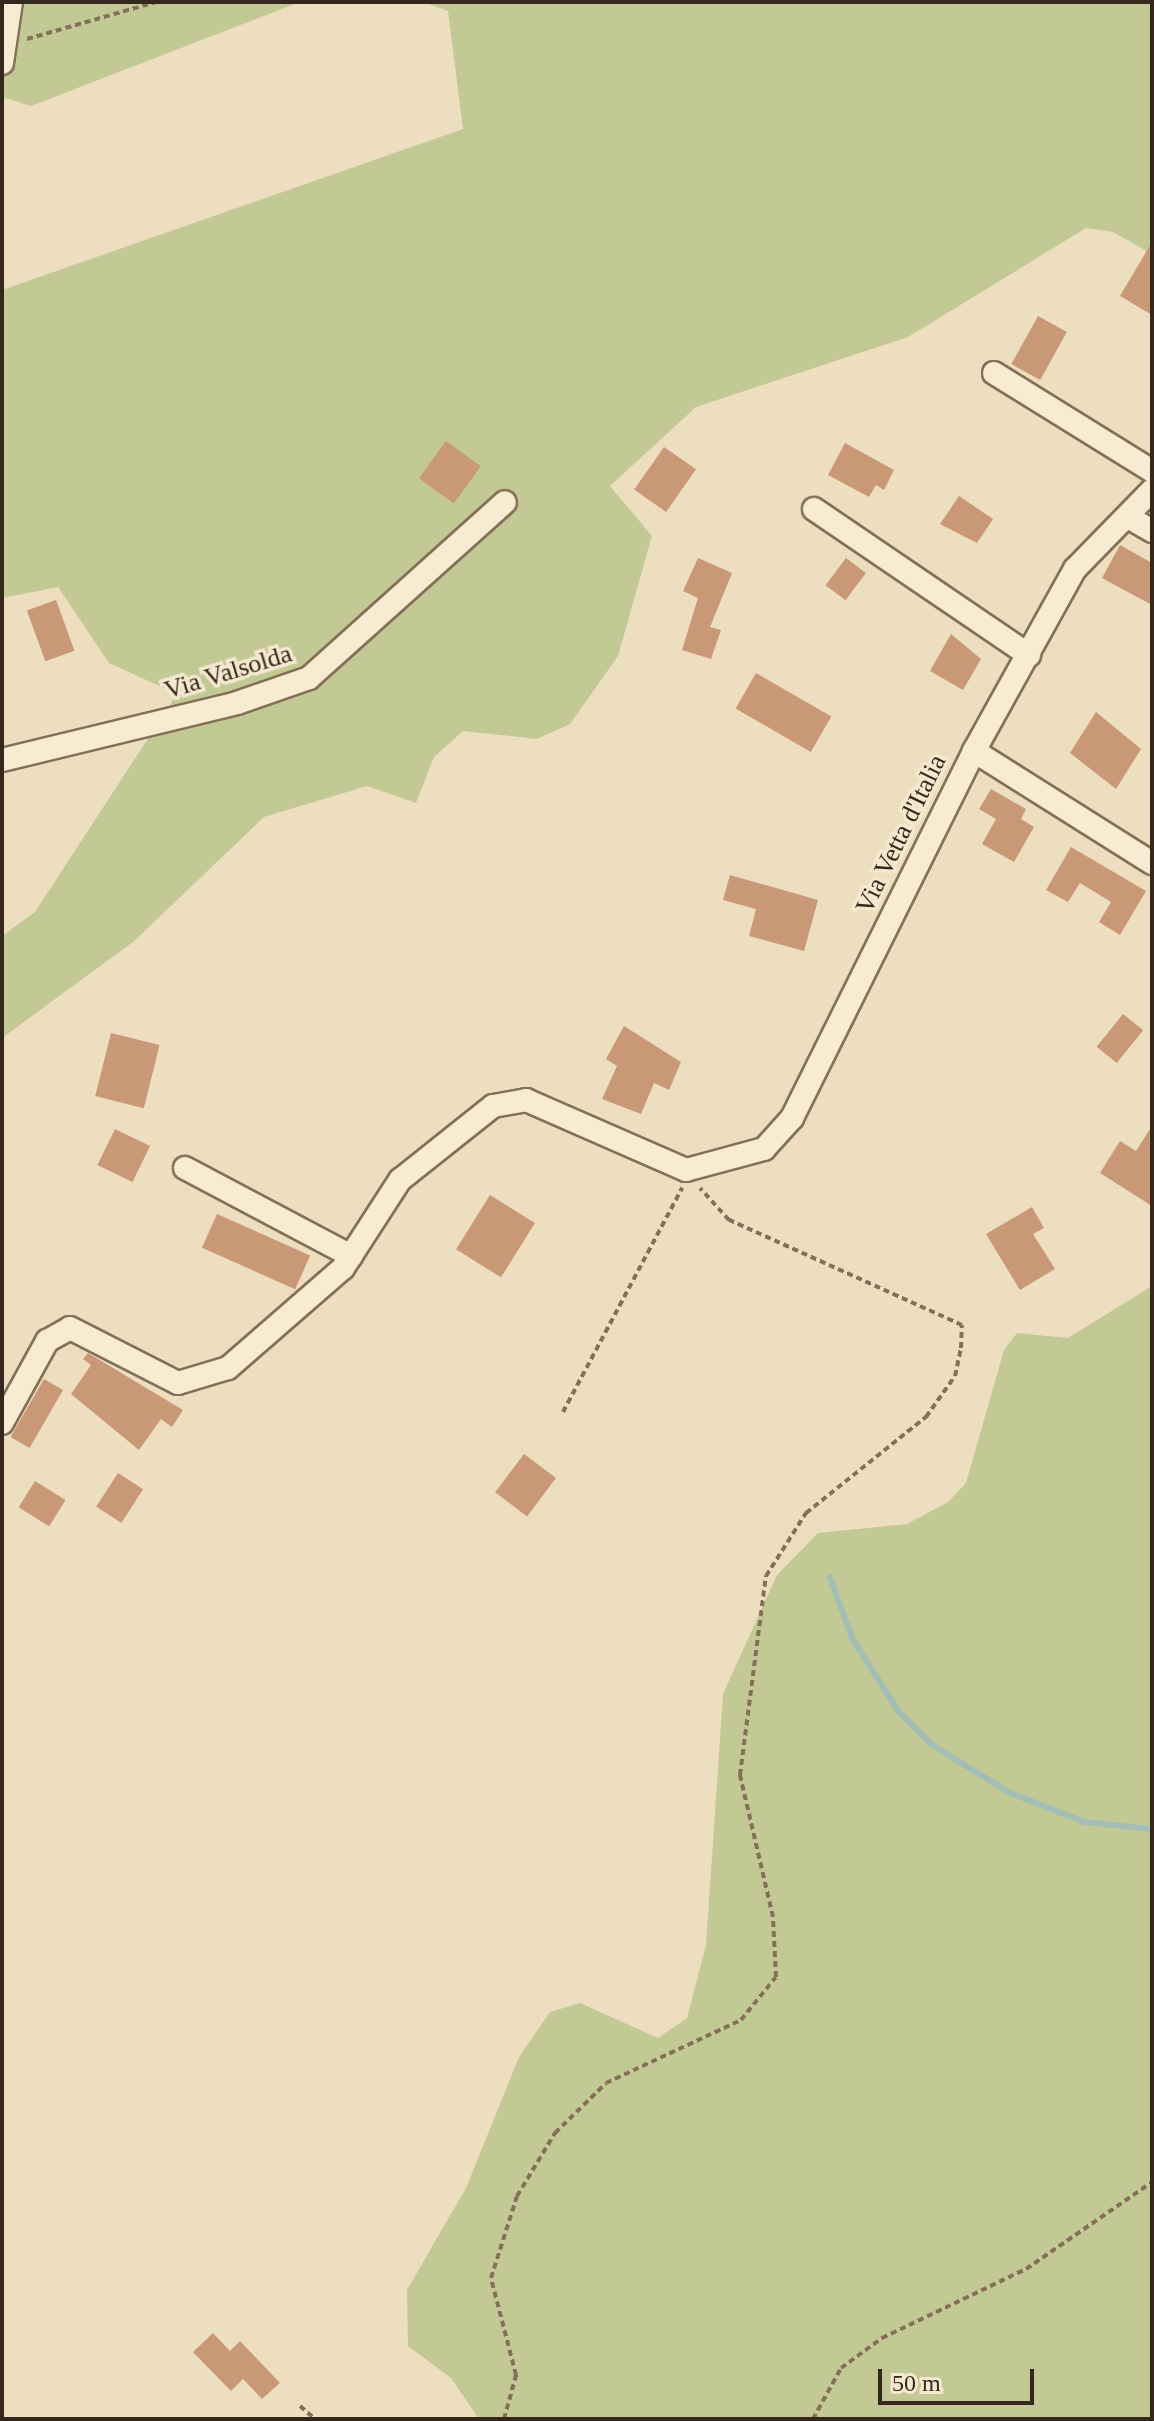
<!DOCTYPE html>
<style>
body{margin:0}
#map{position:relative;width:1154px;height:2421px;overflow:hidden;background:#ecdebf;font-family:Georgia,serif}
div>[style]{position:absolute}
.green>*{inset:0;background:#c3c994}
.stream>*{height:6px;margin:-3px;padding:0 3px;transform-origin:3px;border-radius:3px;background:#a2beb5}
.building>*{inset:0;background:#c99876;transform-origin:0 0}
.path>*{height:4px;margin-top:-2px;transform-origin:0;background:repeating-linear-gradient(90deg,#846f58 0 6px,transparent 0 10px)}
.roads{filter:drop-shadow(2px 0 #846f58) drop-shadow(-2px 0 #846f58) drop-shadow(0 2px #846f58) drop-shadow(0 -2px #846f58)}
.minor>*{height:22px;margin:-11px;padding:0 11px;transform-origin:11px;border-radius:11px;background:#f7ecd2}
span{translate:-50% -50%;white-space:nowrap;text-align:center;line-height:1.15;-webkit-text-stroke:7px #f4e8ce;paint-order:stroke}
.street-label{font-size:26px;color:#34271c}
.frame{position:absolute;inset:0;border:4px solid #34271c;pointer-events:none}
.scale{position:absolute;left:878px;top:2369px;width:156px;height:36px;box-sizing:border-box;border:4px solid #34271c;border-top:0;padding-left:10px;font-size:24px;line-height:28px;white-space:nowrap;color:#34271c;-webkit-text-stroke:6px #f4e8ce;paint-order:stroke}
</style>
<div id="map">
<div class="green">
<div style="clip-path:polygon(2px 2px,300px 2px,31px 106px,2px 97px)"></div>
<div style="clip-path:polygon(423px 2px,1152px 2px,1152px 254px,1113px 232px,1086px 228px,908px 337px,696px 407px,610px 486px,652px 536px,618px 656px,570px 724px,537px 739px,463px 731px,434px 757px,416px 803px,367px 786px,264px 817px,133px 942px,2px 1038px,2px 936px,35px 912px,177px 694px,109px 663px,58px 587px,2px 598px,2px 290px,463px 129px,448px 11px)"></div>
<div style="clip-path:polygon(1152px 1286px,1152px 2419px,479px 2419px,451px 2378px,408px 2346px,407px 2290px,466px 2188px,519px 2057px,550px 2012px,580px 2003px,658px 2038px,687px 2018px,706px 1945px,723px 1694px,777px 1575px,818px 1533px,907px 1524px,948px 1502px,966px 1483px,1004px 1350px,1017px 1333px,1068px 1338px)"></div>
</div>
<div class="stream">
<div style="left:830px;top:1577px;width:65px;rotate:70.2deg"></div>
<div style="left:852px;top:1638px;width:88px;rotate:57.6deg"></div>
<div style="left:899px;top:1712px;width:45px;rotate:45deg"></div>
<div style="left:931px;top:1744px;width:91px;rotate:31.9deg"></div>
<div style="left:1008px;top:1792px;width:82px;rotate:21.5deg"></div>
<div style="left:1084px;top:1822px;width:68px;rotate:5.9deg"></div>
</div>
<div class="building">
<div style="clip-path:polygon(1152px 242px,1152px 315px,1120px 296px)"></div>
<div style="left:1038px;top:316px;width:33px;height:55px;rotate:29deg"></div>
<div style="left:446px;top:441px;width:43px;height:46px;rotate:36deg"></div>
<div style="clip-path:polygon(845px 443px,894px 470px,884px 490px,876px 485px,869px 497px,828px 475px)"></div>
<div style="left:664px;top:447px;width:39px;height:52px;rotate:35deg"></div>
<div style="clip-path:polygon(959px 496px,993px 519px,977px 543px,940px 524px)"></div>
<div style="clip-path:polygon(1120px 545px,1152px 563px,1152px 605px,1102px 578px)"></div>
<div style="clip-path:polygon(698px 558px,732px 573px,710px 627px,721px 630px,711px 659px,682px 650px,698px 598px,683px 591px)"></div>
<div style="left:846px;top:558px;width:25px;height:34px;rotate:37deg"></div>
<div style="left:56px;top:600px;width:54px;height:31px;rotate:70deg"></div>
<div style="clip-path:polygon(951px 634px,981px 659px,963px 690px,930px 671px)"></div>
<div style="left:756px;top:673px;width:87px;height:41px;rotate:30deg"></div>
<div style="clip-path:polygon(1096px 712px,1141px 749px,1116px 789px,1070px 753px)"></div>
<div style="clip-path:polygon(991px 789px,1026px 809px,1021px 819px,1034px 827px,1014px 862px,982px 844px,996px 819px,979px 809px)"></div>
<div style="clip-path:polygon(1071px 847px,1146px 891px,1120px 935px,1099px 922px,1111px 902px,1080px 883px,1068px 902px,1046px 890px)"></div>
<div style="clip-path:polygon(730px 875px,818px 900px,804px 951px,749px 936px,756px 909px,723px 900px)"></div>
<div style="left:1123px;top:1014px;width:26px;height:42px;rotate:39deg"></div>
<div style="clip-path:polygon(624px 1026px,681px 1062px,669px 1090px,654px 1083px,641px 1114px,602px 1099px,617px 1066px,606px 1059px)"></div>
<div style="left:111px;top:1033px;width:50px;height:65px;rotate:14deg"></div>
<div style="clip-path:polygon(1152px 1126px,1152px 1206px,1100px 1173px,1120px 1141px,1136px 1151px)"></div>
<div style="left:115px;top:1129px;width:39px;height:40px;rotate:26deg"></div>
<div style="left:490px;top:1195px;width:53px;height:64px;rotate:32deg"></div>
<div style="clip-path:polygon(1032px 1207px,1044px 1228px,1033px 1234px,1055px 1269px,1020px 1290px,986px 1234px)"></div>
<div style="left:217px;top:1214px;width:102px;height:37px;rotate:24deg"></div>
<div style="clip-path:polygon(88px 1353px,183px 1410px,172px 1427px,161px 1419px,139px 1450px,71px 1394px,91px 1365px,83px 1359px)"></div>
<div style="left:44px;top:1379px;width:22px;height:67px;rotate:30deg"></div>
<div style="left:524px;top:1454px;width:40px;height:48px;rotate:37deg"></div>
<div style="left:118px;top:1473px;width:30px;height:40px;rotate:33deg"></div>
<div style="left:35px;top:1481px;width:36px;height:31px;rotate:32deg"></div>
<div style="clip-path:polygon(213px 2333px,230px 2351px,240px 2341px,280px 2383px,262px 2399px,243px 2379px,231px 2391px,193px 2352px)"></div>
</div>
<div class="path">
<div style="left:27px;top:39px;width:134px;rotate:-16deg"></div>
<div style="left:563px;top:1412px;width:254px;rotate:-62deg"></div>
<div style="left:300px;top:2406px;width:20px;rotate:41deg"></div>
<div style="left:504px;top:2419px;width:46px;rotate:-74.7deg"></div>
<div style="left:516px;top:2375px;width:100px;rotate:-104.5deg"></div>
<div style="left:491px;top:2278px;width:86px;rotate:-72.4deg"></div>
<div style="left:517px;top:2196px;width:74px;rotate:-58.9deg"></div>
<div style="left:555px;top:2133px;width:71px;rotate:-44.4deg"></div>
<div style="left:606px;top:2083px;width:149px;rotate:-25deg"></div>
<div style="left:741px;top:2020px;width:55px;rotate:-50.9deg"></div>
<div style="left:776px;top:1977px;width:60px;rotate:-92.9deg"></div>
<div style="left:773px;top:1917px;width:146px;rotate:-103.1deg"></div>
<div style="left:740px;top:1775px;width:201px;rotate:-82.6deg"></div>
<div style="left:766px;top:1576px;width:75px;rotate:-57.6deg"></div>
<div style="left:806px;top:1513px;width:154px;rotate:-38.7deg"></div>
<div style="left:926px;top:1417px;width:50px;rotate:-54.7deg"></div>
<div style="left:955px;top:1376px;width:29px;rotate:-78deg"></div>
<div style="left:961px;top:1348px;width:23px;rotate:-88deg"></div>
<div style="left:962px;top:1325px;width:256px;rotate:-155.7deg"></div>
<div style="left:729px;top:1220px;width:43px;rotate:-132.2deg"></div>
<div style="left:813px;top:2419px;width:58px;rotate:-61.2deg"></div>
<div style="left:841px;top:2368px;width:51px;rotate:-36.2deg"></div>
<div style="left:882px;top:2338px;width:160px;rotate:-25.6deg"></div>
<div style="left:1026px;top:2269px;width:153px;rotate:-34.6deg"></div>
</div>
<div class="roads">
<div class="minor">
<div style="left:2px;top:63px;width:62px;rotate:-81.6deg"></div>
<div style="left:994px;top:373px;width:186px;rotate:31.8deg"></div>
<div style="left:814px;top:509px;width:260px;rotate:34.2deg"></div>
<div style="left:1128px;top:517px;width:28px;rotate:30deg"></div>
<div style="left:974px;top:751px;width:210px;rotate:32.2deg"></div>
<div style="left:2px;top:760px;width:242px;rotate:-13.6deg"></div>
<div style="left:237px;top:703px;width:76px;rotate:-19.1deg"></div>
<div style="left:309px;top:678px;width:263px;rotate:-41.9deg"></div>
<div style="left:185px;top:1168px;width:188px;rotate:27.9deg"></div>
<div style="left:2px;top:1423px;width:94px;rotate:-61.2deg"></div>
<div style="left:47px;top:1341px;width:26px;rotate:-29deg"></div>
<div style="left:70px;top:1328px;width:121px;rotate:27deg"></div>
<div style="left:178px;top:1383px;width:52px;rotate:-16.7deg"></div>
<div style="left:228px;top:1368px;width:152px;rotate:-41deg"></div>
<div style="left:343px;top:1268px;width:105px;rotate:-57.1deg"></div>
<div style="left:400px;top:1180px;width:119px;rotate:-38.5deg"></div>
<div style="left:493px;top:1106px;width:34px;rotate:-10deg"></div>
<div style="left:526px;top:1100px;width:175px;rotate:23.6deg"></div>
<div style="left:686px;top:1170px;width:81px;rotate:-15.1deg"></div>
<div style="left:764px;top:1149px;width:42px;rotate:-47.9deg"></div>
<div style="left:792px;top:1118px;width:410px;rotate:-63.6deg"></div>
<div style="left:974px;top:751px;width:208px;rotate:-61deg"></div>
<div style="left:1075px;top:569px;width:110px;rotate:-45.7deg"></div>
</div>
</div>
<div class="street-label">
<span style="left:228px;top:672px;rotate:-17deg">Via Valsolda</span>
<span style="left:901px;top:834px;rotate:-64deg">Via Vetta d'Italia</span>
</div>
<div class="frame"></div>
<div class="scale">50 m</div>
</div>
